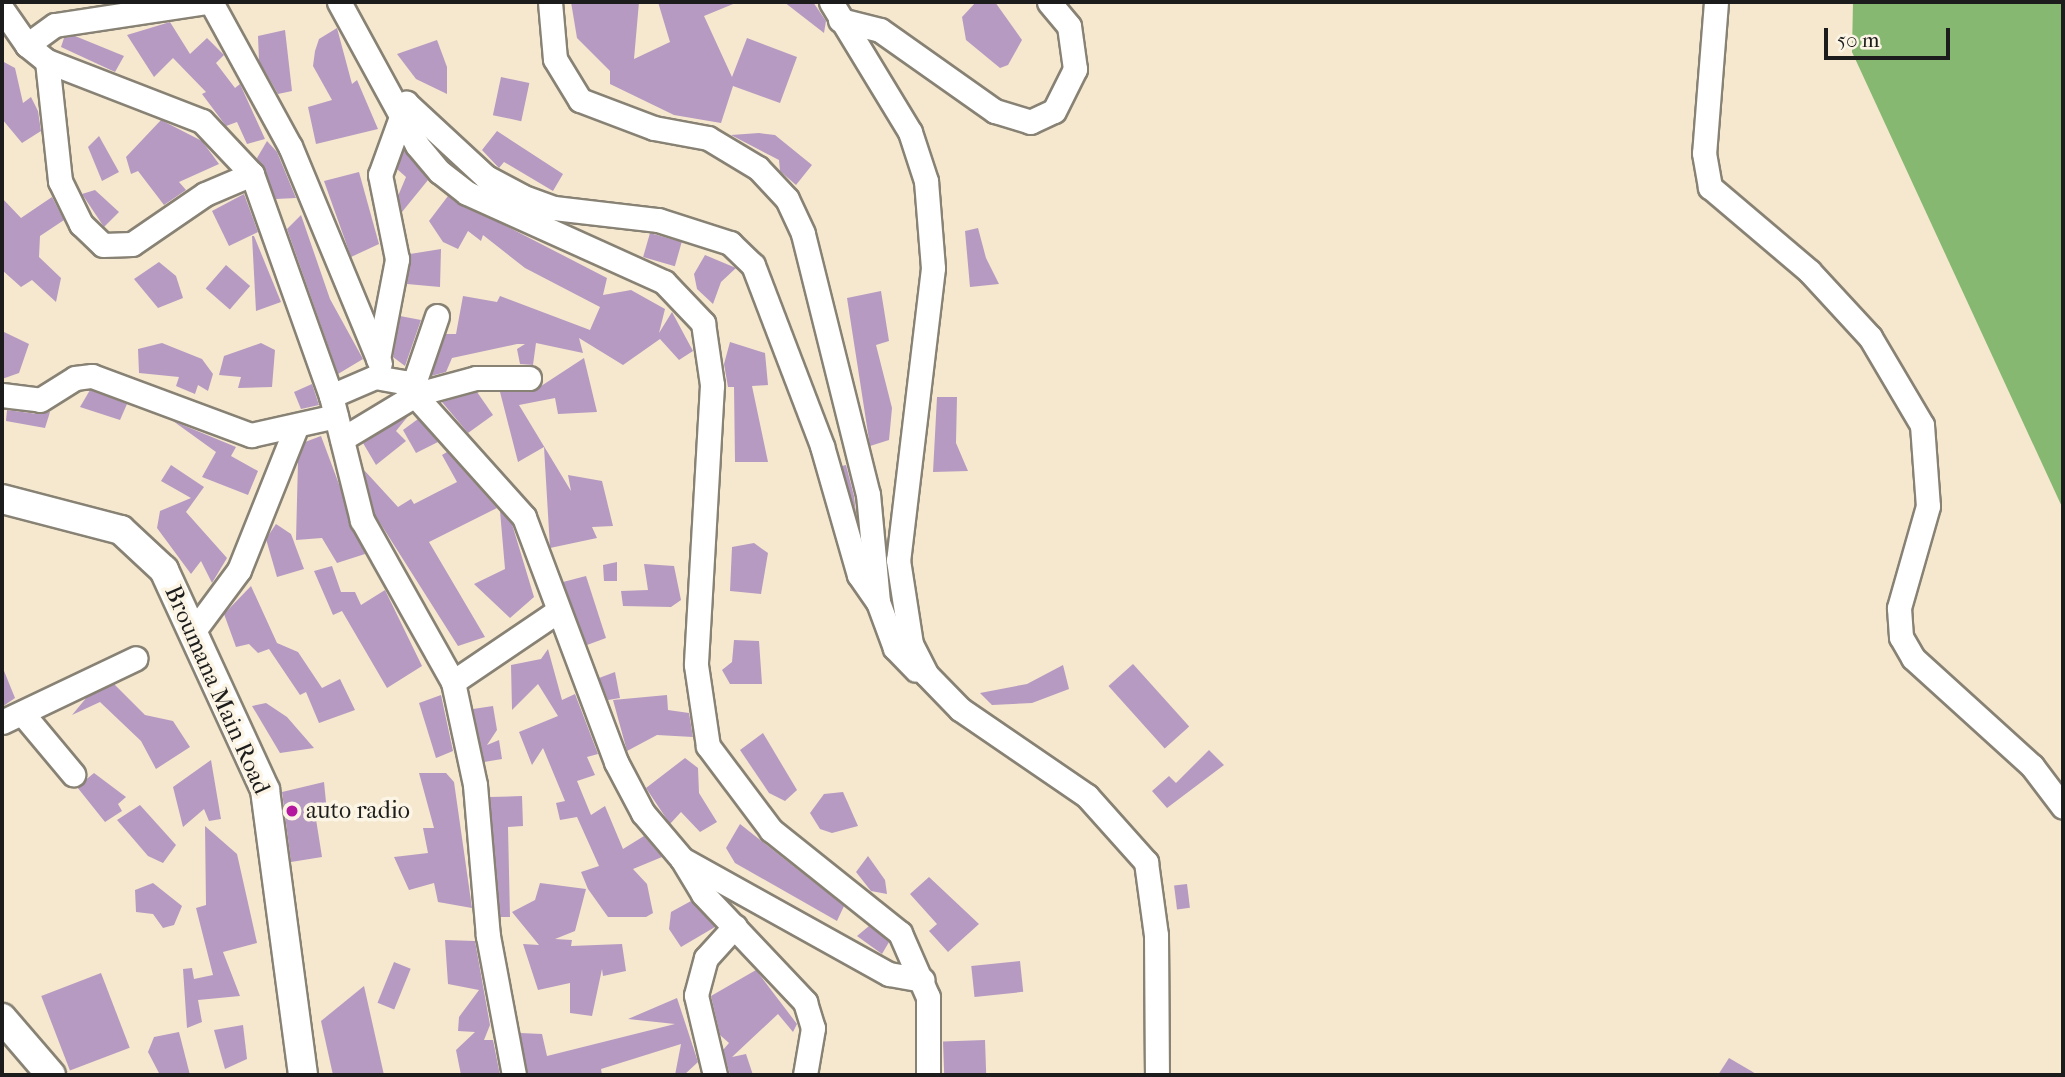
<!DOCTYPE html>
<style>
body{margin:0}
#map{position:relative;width:2065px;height:1077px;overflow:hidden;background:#f5e8ce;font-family:"IM FELL French Canon",serif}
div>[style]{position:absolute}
.forest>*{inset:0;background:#86b872}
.building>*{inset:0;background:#b79ac2;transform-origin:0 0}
.roads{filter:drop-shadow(2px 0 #888275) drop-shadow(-2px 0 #888275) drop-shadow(0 2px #888275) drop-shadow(0 -2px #888275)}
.minor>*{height:23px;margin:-11.5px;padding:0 11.5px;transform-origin:11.5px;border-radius:11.5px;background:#fff}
.major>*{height:28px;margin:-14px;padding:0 14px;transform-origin:14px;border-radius:14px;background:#fff}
.dots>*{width:19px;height:19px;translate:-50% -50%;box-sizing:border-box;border:4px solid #fcf5e5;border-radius:50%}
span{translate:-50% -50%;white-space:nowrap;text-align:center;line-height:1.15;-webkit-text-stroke:7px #fcf5e5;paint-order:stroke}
.street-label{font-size:24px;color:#1c1c1c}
.poi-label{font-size:24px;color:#1c1c1c}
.left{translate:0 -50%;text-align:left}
.frame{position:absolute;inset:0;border:4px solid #1c1c1c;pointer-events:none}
.scale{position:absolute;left:1824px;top:28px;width:126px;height:32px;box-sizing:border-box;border:4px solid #1c1c1c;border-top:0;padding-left:9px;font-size:21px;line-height:24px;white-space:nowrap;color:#1c1c1c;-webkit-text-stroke:5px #fcf5e5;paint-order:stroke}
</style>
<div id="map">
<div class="forest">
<div style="clip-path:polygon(1853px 2px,2063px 2px,2063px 509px,1852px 52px)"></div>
</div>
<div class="building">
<div style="clip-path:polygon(571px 2px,639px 2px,634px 59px,670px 42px,658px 2px,738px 2px,704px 16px,732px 77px,747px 38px,797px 57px,780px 103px,733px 86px,721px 123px,674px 115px,610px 84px,610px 71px,577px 38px)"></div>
<div style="clip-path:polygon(784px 2px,813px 2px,826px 21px,824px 33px)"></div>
<div style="clip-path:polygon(976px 2px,995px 2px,1022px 40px,1008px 65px,1000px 68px,966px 40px,962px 17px)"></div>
<div style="clip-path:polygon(170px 22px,190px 54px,207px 38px,224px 55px,216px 63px,235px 88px,240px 84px,265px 139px,247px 144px,237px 122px,226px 126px,202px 94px,206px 92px,173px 58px,154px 77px,127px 35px)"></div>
<div style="clip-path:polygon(337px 28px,352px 84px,357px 80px,378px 129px,316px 144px,308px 107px,332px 100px,313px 66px,315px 51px,319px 39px)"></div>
<div style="clip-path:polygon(285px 30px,292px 91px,278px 94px,259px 61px,258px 36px)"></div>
<div style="clip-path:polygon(75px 36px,124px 56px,115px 72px,61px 47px,64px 38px)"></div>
<div style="clip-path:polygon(437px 40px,447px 67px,447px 94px,416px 79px,397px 54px)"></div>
<div style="clip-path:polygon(2px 61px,15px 68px,23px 103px,31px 97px,38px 111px,41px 131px,22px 143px,2px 119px)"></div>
<div style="left:501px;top:77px;width:29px;height:39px;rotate:12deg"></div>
<div style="clip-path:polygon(161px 120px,202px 141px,219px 164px,179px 182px,186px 190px,164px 205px,138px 171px,131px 174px,126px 157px)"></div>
<div style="clip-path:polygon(497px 131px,563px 174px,553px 191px,504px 162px,499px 168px,482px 150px)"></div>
<div style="clip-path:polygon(759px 133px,775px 135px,812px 165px,796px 185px,780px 171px,779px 160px,731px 135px)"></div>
<div style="clip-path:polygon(99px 136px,119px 172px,102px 181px,88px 147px)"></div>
<div style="clip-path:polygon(267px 141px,277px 152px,296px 198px,276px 199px,257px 158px)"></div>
<div style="clip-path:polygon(404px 150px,428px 180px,402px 212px,398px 196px,406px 177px,397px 169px)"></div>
<div style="clip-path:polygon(359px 172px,379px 244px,351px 257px,324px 181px)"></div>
<div style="clip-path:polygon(95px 190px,119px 212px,104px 227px,82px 194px)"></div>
<div style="clip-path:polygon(244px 194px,258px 232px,229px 246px,212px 211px)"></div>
<div style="clip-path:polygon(448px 196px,607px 278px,603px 295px,631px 290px,665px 309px,659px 333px,672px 312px,693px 351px,679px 360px,660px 339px,623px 365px,579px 338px,583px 353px,536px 343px,533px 365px,520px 364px,517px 349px,525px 344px,517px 344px,452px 358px,446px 372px,431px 376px,446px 334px,456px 334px,463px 296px,497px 302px,500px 296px,590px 330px,600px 307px,525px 268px,483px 235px,481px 241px,468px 231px,458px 249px,443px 242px,429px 221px)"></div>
<div style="clip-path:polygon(52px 197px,64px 220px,40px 236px,39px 257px,61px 278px,56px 302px,32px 280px,21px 287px,2px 270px,2px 198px,21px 218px)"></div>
<div style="clip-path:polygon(301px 215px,330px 299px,363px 359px,338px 374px,287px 229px)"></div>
<div style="clip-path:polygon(978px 228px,986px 258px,999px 284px,970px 287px,965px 231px)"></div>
<div style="left:650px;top:233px;width:33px;height:25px;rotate:16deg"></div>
<div style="clip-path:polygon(254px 236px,281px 302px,256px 311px,252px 236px)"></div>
<div style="clip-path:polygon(441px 249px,440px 287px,407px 284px,410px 254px)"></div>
<div style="clip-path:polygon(705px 255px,736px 268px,721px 282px,713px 304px,697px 289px,694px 274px)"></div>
<div style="clip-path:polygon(159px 262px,176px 276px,183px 298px,158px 308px,134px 279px)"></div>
<div style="left:226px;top:265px;width:32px;height:31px;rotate:41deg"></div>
<div style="clip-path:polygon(881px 291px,889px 341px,876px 345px,892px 408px,889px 440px,870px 446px,847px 298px)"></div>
<div style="clip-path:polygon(400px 316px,421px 320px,405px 366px,393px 357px)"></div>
<div style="clip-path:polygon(2px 331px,29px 344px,19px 373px,2px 379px)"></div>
<div style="clip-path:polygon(730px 342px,765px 353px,768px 385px,752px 386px,768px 462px,735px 462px,734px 387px,728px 387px,724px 364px)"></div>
<div style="clip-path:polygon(162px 343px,202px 359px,213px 374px,208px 391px,198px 385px,195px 394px,176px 386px,179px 377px,139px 373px,138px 349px)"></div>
<div style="clip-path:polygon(261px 343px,275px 350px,272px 387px,238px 388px,241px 377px,219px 375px,224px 356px)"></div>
<div style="clip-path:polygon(584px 358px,597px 412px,558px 414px,555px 398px,519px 405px,571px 491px,568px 475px,602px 481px,613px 526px,592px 527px,597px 538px,550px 548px,544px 447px,518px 462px,500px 392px,535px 390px)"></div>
<div style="clip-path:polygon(312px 384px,319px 405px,301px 409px,294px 392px)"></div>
<div style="clip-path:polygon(90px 390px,127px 404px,120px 420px,80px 407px)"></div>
<div style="clip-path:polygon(477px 392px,493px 415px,468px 433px,442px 402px)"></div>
<div style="clip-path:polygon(937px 397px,957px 397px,956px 443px,968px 471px,933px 472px)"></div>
<div style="clip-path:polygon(7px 410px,38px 414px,50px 412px,45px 428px,6px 421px)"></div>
<div style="clip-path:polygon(409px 415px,396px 431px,406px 441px,376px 465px,363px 443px)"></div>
<div style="clip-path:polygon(418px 419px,438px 442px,416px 453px,403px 430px)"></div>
<div style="clip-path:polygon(173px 421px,236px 447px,231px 456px,258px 471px,248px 495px,202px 477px,216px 452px)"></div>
<div style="clip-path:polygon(321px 436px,365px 554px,337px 563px,322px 538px,296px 540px,298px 461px,305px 442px)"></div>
<div style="clip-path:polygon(447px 452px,497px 508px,429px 542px,485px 637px,458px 646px,375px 515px,364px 470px,398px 507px,411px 499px,414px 504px,457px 482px,442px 455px)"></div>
<div style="clip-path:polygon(171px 465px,204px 487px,186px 512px,227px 558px,212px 583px,201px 561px,191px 574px,157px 528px,160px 511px,191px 498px,161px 481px)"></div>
<div style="clip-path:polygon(846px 465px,854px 496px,856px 513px,842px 466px)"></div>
<div style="clip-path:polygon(500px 511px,512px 524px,534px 597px,510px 618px,474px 584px,505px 569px)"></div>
<div style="clip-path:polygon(276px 524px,291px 534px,304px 569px,277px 577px,266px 539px)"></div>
<div style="clip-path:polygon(754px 543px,768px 553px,761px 594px,730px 591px,732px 547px)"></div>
<div style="clip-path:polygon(617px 562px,617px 581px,604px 581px,603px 565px)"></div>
<div style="clip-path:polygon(644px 564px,674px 566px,681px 600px,671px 607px,623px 606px,621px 591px,648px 590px)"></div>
<div style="clip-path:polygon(332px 566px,341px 592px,355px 592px,361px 605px,385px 590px,422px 666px,387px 688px,342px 611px,333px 615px,314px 571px)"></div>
<div style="clip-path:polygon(586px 576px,606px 638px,587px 645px,563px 582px)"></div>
<div style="clip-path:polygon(251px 586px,277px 643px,298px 652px,322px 688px,340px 679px,355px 710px,319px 723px,306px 692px,300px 695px,269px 649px,258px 653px,249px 644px,236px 647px,224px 614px)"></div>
<div style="clip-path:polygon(734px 640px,759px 641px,762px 684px,730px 684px,722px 670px,732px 662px)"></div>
<div style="clip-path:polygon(548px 649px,562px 700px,575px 694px,598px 754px,587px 757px,595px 775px,577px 781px,591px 815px,605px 806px,623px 849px,644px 836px,662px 857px,633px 869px,647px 884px,653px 913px,646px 917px,608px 917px,588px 889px,581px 872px,599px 866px,577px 817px,560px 820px,556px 803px,565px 801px,543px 748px,532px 765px,519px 732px,558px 716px,538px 684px,512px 710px,511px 665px,541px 659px)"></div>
<div style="left:1133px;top:664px;width:84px;height:33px;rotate:48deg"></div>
<div style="clip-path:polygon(1063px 665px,1069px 689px,1032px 703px,992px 705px,980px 693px,1027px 684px)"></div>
<div style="clip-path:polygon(2px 666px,15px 698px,2px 707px)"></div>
<div style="clip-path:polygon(615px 672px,620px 698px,608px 700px,599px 678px)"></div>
<div style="clip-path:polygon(114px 684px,145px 715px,173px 721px,190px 747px,156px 769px,141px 741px,100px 702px,72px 715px,87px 697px)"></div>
<div style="clip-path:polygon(441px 695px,453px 751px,436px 758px,419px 703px)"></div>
<div style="clip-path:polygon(667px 695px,668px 710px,689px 713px,693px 737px,657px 735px,627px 751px,613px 700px)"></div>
<div style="clip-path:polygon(266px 703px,287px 717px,314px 748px,280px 753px,252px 706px)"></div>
<div style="clip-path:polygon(493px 706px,497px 730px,487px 745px,499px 740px,502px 759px,484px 762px,473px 709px)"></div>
<div style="clip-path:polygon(763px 733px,797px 790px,785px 801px,769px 793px,740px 750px)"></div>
<div style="clip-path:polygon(1209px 750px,1224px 765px,1167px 808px,1152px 791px,1169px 776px,1176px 783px)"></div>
<div style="clip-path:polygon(685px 758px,698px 768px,699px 793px,717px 822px,700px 832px,681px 812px,670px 824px,646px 788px)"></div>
<div style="clip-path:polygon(211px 760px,221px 819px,209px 821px,204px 809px,183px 827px,173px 787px)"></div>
<div style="clip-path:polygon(94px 773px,126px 797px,118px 804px,122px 811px,105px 822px,77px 787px)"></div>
<div style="clip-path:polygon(419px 773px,446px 773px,454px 782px,472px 908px,438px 902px,434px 883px,409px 890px,394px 857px,428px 853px,423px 828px,434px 828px)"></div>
<div style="clip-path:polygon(324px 782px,327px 812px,315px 813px,322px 857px,291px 862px,282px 792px)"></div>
<div style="clip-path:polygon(843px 792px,858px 826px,832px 833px,820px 829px,810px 813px,824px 794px)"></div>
<div style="clip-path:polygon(522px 796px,523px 826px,508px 827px,510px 917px,500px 917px,490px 797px)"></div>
<div style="clip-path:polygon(140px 805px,176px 845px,163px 863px,148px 856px,117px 820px)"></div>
<div style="clip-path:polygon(740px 824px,844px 906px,837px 921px,735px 863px,726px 848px)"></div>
<div style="clip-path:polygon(205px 826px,237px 854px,257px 943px,223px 952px,240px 996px,198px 1000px,202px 1022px,187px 1028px,183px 969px,192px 968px,194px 979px,213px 975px,196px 908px,206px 905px)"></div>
<div style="clip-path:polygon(868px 856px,885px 880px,887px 894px,871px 891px,856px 872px)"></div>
<div style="clip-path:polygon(929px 877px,979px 924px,948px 952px,929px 931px,937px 924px,910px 894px)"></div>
<div style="clip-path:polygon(153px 883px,182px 906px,174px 925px,163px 928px,153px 914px,136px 912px,135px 890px)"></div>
<div style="clip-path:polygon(540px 883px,586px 889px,575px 931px,555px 939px,572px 940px,571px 946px,622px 944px,626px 971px,603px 976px,602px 969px,592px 1016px,570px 1013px,570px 983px,538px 990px,523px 944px,539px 945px,512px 912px,535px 900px)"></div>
<div style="left:1187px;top:884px;width:24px;height:13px;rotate:83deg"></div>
<div style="clip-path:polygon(691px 901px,715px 927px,681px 947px,669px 929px,671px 912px)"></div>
<div style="clip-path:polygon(869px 926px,889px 942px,882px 954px,857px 936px)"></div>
<div style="clip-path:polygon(445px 940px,475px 941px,490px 1025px,484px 1040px,493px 1040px,500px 1075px,461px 1075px,456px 1050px,475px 1032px,458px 1031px,459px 1017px,479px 990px,448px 984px)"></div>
<div style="left:1020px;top:961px;width:31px;height:49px;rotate:84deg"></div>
<div style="left:394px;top:962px;width:18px;height:44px;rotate:22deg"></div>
<div style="clip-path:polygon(756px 970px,797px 1024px,793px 1032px,778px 1014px,732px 1057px,746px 1054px,753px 1075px,730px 1075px,723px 1050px,729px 1043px,720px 1035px,711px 996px)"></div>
<div style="left:101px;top:973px;width:80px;height:64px;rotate:69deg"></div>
<div style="clip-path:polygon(364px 986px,384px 1075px,333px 1075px,321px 1021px)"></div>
<div style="clip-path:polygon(677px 998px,698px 1062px,684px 1075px,675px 1075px,681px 1044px,601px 1069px,602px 1075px,528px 1075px,520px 1033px,542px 1034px,547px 1056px,675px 1024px,628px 1019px)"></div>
<div style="clip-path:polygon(243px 1025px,247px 1059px,225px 1069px,214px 1030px)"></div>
<div style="clip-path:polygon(179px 1032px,190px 1075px,160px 1075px,148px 1052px,154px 1037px)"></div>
<div style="left:985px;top:1040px;width:35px;height:42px;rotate:88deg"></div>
<div style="clip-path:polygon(1729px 1058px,1758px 1075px,1718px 1075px)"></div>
</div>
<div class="roads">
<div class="minor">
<div style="left:211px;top:2px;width:164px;rotate:61.3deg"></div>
<div style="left:290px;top:146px;width:235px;rotate:67.5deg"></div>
<div style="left:339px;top:2px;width:163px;rotate:61.4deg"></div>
<div style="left:417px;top:145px;width:35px;rotate:50deg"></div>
<div style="left:440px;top:172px;width:34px;rotate:38deg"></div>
<div style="left:467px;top:193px;width:216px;rotate:24.3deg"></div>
<div style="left:664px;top:282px;width:57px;rotate:46.4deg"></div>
<div style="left:703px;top:323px;width:63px;rotate:81.7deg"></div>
<div style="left:712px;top:385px;width:280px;rotate:93.3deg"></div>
<div style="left:696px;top:665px;width:82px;rotate:81.6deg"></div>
<div style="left:708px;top:746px;width:105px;rotate:53.1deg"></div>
<div style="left:771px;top:830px;width:165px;rotate:38.6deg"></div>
<div style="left:900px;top:933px;width:70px;rotate:66.4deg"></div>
<div style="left:928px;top:997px;width:78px;rotate:90deg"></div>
<div style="left:550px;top:2px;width:57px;rotate:85deg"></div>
<div style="left:555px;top:59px;width:48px;rotate:58.6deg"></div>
<div style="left:580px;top:100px;width:79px;rotate:20.7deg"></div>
<div style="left:654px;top:128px;width:55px;rotate:10.5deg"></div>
<div style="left:708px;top:138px;width:58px;rotate:31deg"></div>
<div style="left:758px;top:168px;width:42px;rotate:46.9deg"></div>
<div style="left:787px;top:199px;width:38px;rotate:65deg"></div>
<div style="left:803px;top:234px;width:268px;rotate:76deg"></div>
<div style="left:868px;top:494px;width:108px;rotate:84.7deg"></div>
<div style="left:878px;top:602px;width:49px;rotate:69.7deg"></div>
<div style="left:895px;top:648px;width:30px;rotate:46deg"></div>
<div style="left:831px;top:2px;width:152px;rotate:58.7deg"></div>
<div style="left:910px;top:132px;width:52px;rotate:71.9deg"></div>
<div style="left:926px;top:181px;width:87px;rotate:85.4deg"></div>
<div style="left:933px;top:268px;width:294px;rotate:96.8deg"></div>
<div style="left:898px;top:560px;width:85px;rotate:81.2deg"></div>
<div style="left:911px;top:644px;width:34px;rotate:63deg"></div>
<div style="left:926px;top:674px;width:49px;rotate:45.8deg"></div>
<div style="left:960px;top:709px;width:154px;rotate:34.4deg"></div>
<div style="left:1087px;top:796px;width:89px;rotate:48.2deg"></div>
<div style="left:1146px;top:862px;width:74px;rotate:82.2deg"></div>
<div style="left:1156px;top:935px;width:140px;rotate:89.6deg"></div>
<div style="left:1716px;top:2px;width:151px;rotate:94.5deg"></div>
<div style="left:1704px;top:153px;width:35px;rotate:80deg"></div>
<div style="left:1710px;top:187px;width:130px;rotate:40.3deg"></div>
<div style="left:1809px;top:271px;width:90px;rotate:47.3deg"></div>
<div style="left:1870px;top:337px;width:102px;rotate:59.4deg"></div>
<div style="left:1922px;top:425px;width:81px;rotate:85.8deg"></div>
<div style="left:1928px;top:506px;width:106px;rotate:105.9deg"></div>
<div style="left:1899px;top:608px;width:29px;rotate:86deg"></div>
<div style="left:1901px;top:637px;width:24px;rotate:60deg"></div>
<div style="left:1913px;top:658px;width:161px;rotate:42.2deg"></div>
<div style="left:2032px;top:766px;width:51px;rotate:52.9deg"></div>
<div style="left:2px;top:9px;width:44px;rotate:55.2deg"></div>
<div style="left:27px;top:45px;width:26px;rotate:39deg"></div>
<div style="left:47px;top:61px;width:166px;rotate:21.2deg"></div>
<div style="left:202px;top:121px;width:73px;rotate:46.7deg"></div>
<div style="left:252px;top:174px;width:236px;rotate:70.4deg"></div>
<div style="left:331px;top:396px;width:128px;rotate:76deg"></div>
<div style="left:362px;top:520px;width:186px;rotate:60.7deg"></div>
<div style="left:453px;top:682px;width:105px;rotate:77.9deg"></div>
<div style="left:475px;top:785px;width:152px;rotate:85.1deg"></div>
<div style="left:488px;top:936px;width:141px;rotate:79.4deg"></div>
<div style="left:840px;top:20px;width:41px;rotate:14deg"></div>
<div style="left:880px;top:30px;width:141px;rotate:35.2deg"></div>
<div style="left:995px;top:111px;width:37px;rotate:17deg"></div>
<div style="left:1030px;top:122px;width:26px;rotate:-25deg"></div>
<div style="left:1054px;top:111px;width:47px;rotate:-63.4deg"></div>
<div style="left:1075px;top:69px;width:43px;rotate:-97.9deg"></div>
<div style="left:1069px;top:26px;width:31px;rotate:-130deg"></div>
<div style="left:27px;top:45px;width:34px;rotate:-36deg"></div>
<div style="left:55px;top:25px;width:154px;rotate:-8.6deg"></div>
<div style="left:47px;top:61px;width:121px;rotate:83.8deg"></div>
<div style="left:60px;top:181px;width:48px;rotate:64deg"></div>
<div style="left:81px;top:224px;width:30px;rotate:44deg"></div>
<div style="left:103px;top:245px;width:29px;rotate:-2deg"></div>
<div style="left:132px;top:244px;width:88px;rotate:-34.4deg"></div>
<div style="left:205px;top:194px;width:51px;rotate:-23.1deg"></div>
<div style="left:378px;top:359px;width:102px;rotate:-79.2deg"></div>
<div style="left:397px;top:259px;width:86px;rotate:-101.4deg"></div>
<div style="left:380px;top:175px;width:77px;rotate:-70.1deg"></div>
<div style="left:406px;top:103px;width:109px;rotate:42.8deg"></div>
<div style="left:486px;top:177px;width:40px;rotate:28deg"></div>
<div style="left:521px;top:196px;width:35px;rotate:20deg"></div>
<div style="left:554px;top:208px;width:105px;rotate:6.6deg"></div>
<div style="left:658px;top:220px;width:76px;rotate:17.7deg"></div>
<div style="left:730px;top:243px;width:32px;rotate:44deg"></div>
<div style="left:753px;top:265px;width:194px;rotate:69.1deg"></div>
<div style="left:822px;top:446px;width:134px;rotate:74deg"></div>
<div style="left:859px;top:575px;width:33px;rotate:55deg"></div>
<div style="left:412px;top:389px;width:77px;rotate:-71.1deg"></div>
<div style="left:2px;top:395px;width:38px;rotate:7deg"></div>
<div style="left:40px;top:400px;width:41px;rotate:-32.2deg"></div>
<div style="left:75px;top:378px;width:17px;rotate:-7deg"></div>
<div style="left:92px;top:376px;width:170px;rotate:20.4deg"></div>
<div style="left:251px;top:435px;width:87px;rotate:-12.6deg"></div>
<div style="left:331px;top:396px;width:48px;rotate:-23.4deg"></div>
<div style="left:375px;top:377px;width:28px;rotate:10deg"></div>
<div style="left:403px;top:382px;width:181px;rotate:48.1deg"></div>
<div style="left:524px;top:517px;width:262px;rotate:69.4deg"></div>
<div style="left:616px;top:762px;width:58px;rotate:62.1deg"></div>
<div style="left:643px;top:813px;width:60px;rotate:49.7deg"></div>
<div style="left:682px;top:859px;width:237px;rotate:29.1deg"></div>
<div style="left:889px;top:974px;width:34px;rotate:10deg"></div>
<div style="left:342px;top:439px;width:87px;rotate:-31deg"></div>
<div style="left:417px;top:394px;width:61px;rotate:-15.2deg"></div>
<div style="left:476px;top:378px;width:53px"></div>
<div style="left:193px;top:632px;width:77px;rotate:-53.4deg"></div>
<div style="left:239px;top:570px;width:151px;rotate:-68.2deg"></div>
<div style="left:453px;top:682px;width:123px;rotate:-34.1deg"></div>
<div style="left:22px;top:713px;width:80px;rotate:50.1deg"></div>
<div style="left:2px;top:722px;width:148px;rotate:-25.5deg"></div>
<div style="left:682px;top:859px;width:41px;rotate:59deg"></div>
<div style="left:703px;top:894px;width:149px;rotate:46.6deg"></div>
<div style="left:805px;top:1002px;width:27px;rotate:73deg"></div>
<div style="left:813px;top:1028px;width:48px;rotate:99.7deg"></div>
<div style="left:715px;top:1075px;width:82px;rotate:-103.4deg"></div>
<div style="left:696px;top:995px;width:38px;rotate:-75deg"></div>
<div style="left:706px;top:958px;width:43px;rotate:-47.8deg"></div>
</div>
<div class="major">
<div style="left:2px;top:499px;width:123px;rotate:14.6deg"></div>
<div style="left:121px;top:530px;width:59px;rotate:42.9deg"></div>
<div style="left:164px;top:570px;width:242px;rotate:65.3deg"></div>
<div style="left:265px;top:790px;width:288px;rotate:82.4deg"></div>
<div style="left:2px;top:1018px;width:75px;rotate:49.3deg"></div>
</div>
</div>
<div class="dots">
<div style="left:292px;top:811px;background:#b5179e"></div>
</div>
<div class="street-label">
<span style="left:217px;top:690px;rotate:66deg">Broumana Main Road</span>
</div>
<div class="poi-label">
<span class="left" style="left:306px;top:811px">auto radio</span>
</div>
<div class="frame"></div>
<div class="scale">50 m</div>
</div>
